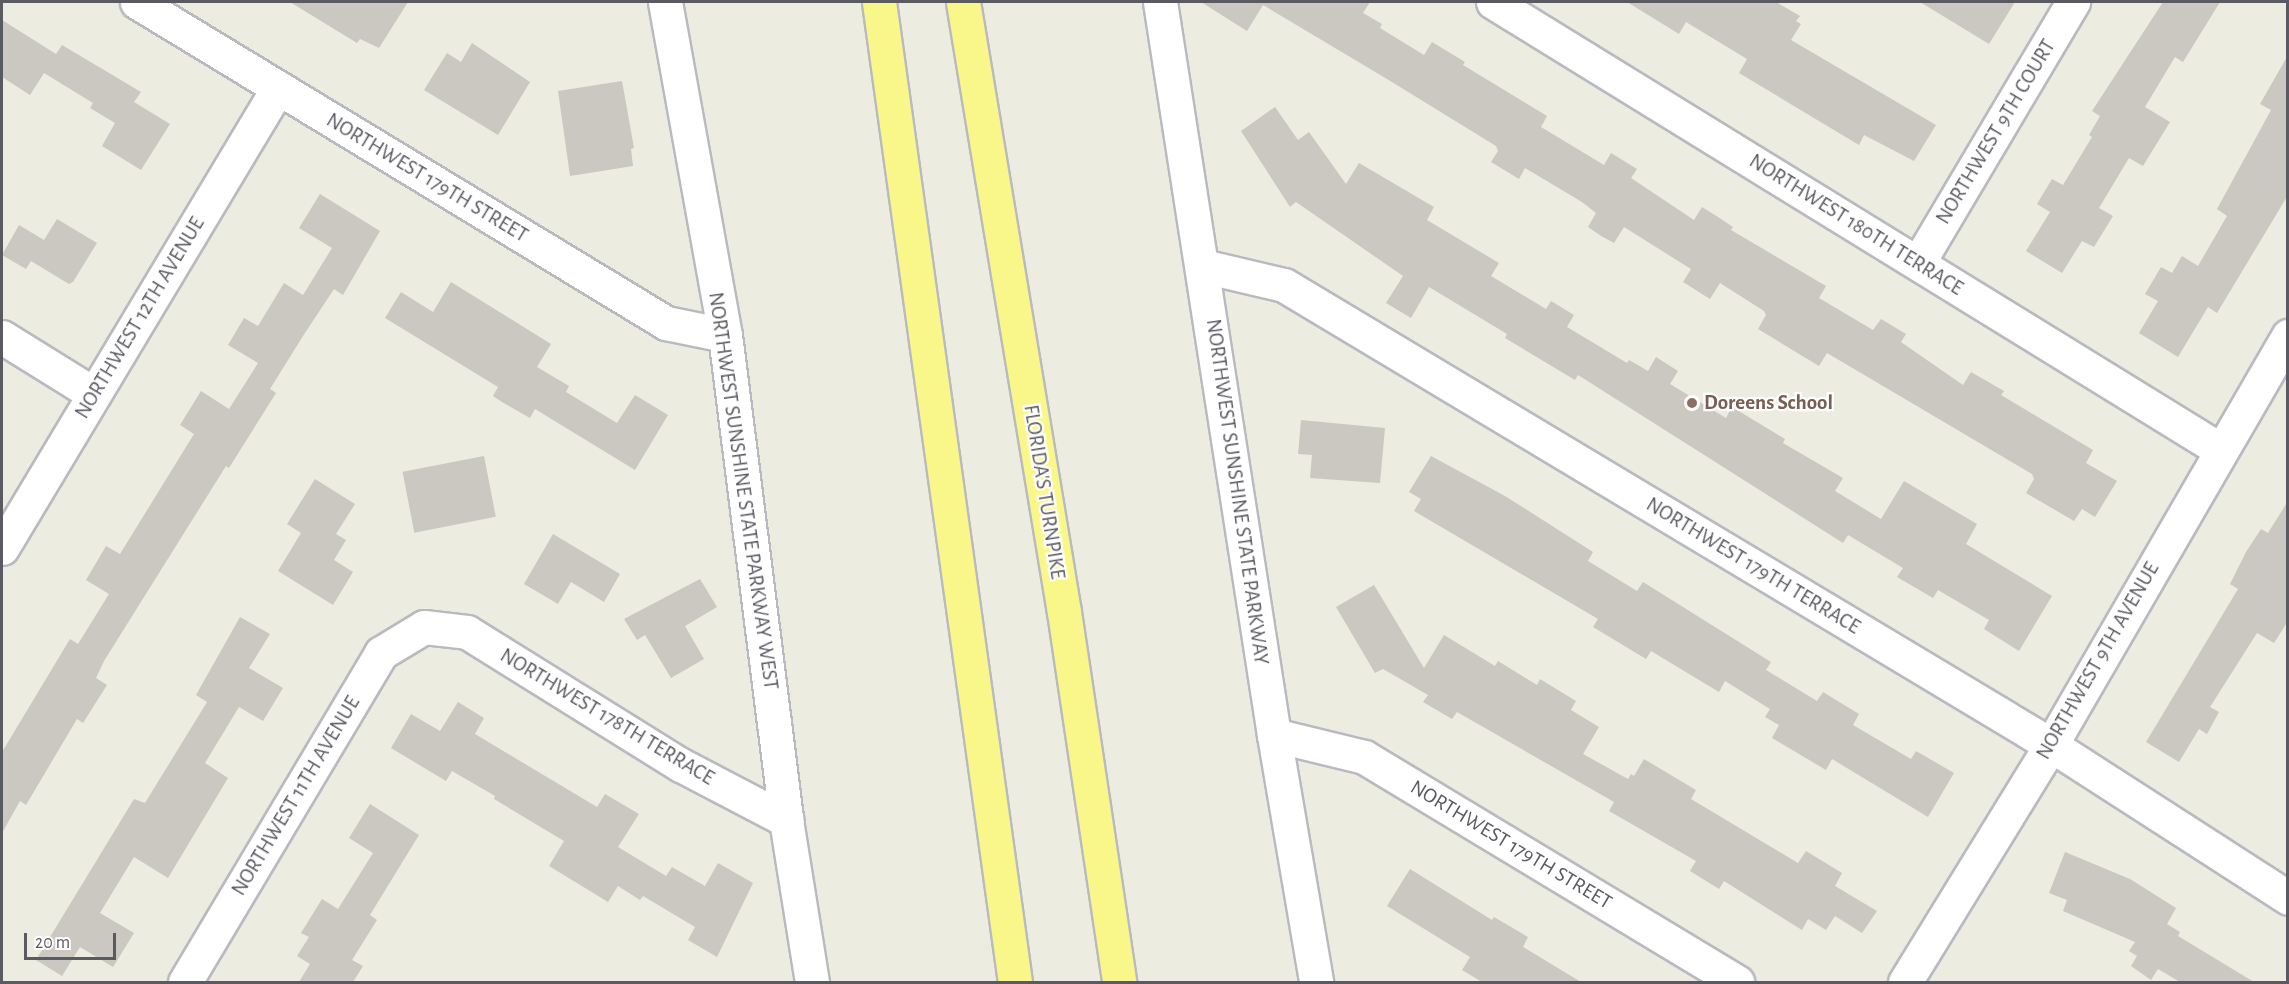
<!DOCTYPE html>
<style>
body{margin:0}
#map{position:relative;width:2289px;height:984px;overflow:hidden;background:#ecece1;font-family:"Alegreya Sans",sans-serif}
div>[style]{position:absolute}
.building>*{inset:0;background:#cac8c0;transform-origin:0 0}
.roads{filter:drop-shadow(2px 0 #b9bac0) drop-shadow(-2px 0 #b9bac0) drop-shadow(0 2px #b9bac0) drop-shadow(0 -2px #b9bac0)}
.minor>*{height:33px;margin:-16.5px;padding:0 16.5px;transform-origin:16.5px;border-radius:16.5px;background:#fff}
.highway>*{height:33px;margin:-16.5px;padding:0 16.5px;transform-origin:16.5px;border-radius:16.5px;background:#faf78a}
.dots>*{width:16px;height:16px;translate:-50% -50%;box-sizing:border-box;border:3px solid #fff;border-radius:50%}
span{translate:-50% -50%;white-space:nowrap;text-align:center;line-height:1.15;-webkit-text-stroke:4.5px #fff;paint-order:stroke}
.street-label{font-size:21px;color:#5a5b62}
.education-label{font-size:21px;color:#785e54;font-weight:700}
.left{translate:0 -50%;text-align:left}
.frame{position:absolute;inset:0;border:3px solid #5a5b62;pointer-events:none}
.scale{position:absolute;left:24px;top:933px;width:92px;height:27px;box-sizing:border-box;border:3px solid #5a5b62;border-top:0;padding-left:8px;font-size:18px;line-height:21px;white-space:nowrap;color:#5a5b62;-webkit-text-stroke:4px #fff;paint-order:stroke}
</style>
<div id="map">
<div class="building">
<div style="clip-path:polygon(290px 2px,408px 2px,379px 48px,360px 39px,357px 43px)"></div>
<div style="clip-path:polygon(1201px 2px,1370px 2px,1363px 13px,1382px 24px,1380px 28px,1424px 55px,1432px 42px,1465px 62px,1463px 65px,1547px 116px,1541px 127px,1604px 165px,1611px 153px,1637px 169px,1631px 178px,1694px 220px,1702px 207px,1718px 217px,1733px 227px,1731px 230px,1826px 286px,1819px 298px,1873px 330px,1881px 319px,1906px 334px,1901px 342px,1963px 385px,1971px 372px,2004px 391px,2001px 395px,2093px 450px,2086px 463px,2117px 481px,2095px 517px,2082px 509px,2074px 521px,2026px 493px,2034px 479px,2032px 474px,1827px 353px,1819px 366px,1758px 329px,1766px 315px,1764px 311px,1720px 283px,1710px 299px,1683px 282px,1691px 269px,1624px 227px,1614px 243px,1601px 236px,1588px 227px,1596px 213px,1582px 202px,1525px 168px,1519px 179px,1491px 162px,1498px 151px,1496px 146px,1387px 79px,1263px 5px,1247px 31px)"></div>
<div style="clip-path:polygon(1627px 2px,1776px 2px,1800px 16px,1796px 21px,1801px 24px,1791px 40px,1936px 125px,1914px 161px,1864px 135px,1859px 145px,1739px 73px,1747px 59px,1686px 22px,1679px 34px)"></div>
<div style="clip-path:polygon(1920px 2px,2015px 2px,1989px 44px)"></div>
<div style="clip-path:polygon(2163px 2px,2220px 2px,2183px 62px,2175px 57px,2145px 107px,2170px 122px,2143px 166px,2129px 158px,2099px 208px,2113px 216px,2094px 247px,2082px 241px,2062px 273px,2026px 251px,2050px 212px,2037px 204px,2052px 179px,2063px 185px,2092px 137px,2089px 135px,2100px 116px,2092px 111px)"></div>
<div style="clip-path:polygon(2px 20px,56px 54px,62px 45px,141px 92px,134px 102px,170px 124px,141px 170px,102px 146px,115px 123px,90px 108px,93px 103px,44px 73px,30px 95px,2px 77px)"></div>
<div style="clip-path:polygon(472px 43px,530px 82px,498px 135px,424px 90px,447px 53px,461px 62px)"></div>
<div style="clip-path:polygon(2288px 55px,2288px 195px,2217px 313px,2208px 307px,2178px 357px,2139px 333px,2158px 301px,2145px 294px,2161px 267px,2172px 273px,2182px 256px,2198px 266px,2227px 216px,2217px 209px,2271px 110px,2260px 104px)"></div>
<div style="clip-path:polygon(622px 81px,634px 148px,631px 149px,633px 166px,570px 176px,558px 91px)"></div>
<div style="clip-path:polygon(1275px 107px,1298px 140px,1309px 132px,1346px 184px,1359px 163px,1434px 207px,1427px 220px,1499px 263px,1491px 276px,1546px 309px,1551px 301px,1574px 315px,1567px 327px,1627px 363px,1629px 360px,1648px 371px,1656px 357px,1678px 371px,1670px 384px,1726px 418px,1732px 407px,1785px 439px,1783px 443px,1843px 478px,1835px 491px,1881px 519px,1904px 481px,1977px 524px,1966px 544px,2052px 596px,2019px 651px,1984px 629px,1989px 620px,1938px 590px,1933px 598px,1897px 577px,1903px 568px,1848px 535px,1843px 543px,1578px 375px,1575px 380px,1505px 338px,1507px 334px,1429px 287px,1411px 318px,1386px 303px,1403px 276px,1296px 202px,1290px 207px,1241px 131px)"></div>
<div style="clip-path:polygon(320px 194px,380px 231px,343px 295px,334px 289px,303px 336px,270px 389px,276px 393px,229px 468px,226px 466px,104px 661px,96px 678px,107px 685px,83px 723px,77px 719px,26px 805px,20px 801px,2px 833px,2px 752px,70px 639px,78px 644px,109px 594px,86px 580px,106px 546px,120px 554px,194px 434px,180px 425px,201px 391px,229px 409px,258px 363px,228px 345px,244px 318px,258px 326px,284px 283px,303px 295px,332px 248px,299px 228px)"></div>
<div style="clip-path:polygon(57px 219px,97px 243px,73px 282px,69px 284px,31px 261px,26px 269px,2px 255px,19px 225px,44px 240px)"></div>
<div style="clip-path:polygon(451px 282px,551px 344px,537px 367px,569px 386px,566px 392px,617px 423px,635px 395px,668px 415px,635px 470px,535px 409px,530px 418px,502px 402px,493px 396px,498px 387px,385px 318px,401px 292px,433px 312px)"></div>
<div style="clip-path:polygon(1301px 420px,1385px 428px,1380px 483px,1310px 478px,1312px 455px,1298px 454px)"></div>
<div style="left:484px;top:456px;width:62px;height:83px;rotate:79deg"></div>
<div style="clip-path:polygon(1431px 456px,1505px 496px,1593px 552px,1588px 561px,1637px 591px,1643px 582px,1771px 662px,1766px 670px,1817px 701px,1823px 692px,1859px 714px,1853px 725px,1911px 759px,1916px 751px,1954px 773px,1928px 817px,1832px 759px,1826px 770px,1772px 738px,1779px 725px,1765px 717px,1770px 709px,1725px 681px,1719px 692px,1651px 651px,1646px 659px,1593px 627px,1598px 619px,1414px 511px,1421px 499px,1409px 492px)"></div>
<div style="clip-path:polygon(315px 479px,355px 504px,336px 534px,346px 540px,334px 560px,353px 572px,333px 605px,278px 571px,301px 533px,287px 524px)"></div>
<div style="clip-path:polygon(2288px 501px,2288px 621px,2274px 643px,2257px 633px,2210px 707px,2219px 712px,2207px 734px,2199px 729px,2179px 762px,2146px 742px,2238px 589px,2230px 584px,2246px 552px,2261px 529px,2268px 533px)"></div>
<div style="clip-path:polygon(553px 534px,620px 574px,604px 602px,571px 582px,558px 604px,524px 584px)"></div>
<div style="clip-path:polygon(700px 579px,717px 607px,685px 626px,704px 659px,671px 678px,645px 635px,637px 640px,624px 619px)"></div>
<div style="clip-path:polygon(1374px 585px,1424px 668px,1444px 635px,1495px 666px,1498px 661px,1537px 685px,1540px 679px,1576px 701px,1571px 710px,1599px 727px,1583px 754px,1628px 779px,1631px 774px,1634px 776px,1644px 759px,1696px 790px,1691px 799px,1798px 863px,1806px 851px,1842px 873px,1835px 886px,1877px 911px,1862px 933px,1835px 916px,1826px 930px,1808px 919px,1802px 930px,1724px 881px,1719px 889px,1690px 871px,1696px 861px,1609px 811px,1614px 802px,1457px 712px,1452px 719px,1423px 702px,1428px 695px,1383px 669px,1375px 673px,1336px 607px)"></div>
<div style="clip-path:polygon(240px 617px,270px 634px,249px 668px,283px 688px,263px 721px,239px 707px,205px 763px,228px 778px,168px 878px,134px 857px,100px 913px,134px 933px,113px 967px,80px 947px,62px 976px,36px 960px,134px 799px,145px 803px,207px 702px,196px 695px)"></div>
<div style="clip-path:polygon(458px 702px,484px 718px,475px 734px,597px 807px,605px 794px,639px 814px,618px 847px,666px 876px,672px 867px,705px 886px,718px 863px,753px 883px,717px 957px,688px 940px,695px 927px,643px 896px,640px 900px,618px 886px,608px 902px,549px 866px,564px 841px,494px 799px,495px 796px,452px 771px,446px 781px,391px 748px,411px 714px,440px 731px)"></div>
<div style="clip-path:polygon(370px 804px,419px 835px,370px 915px,377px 920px,352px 960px,363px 966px,353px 982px,299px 982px,310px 964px,297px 956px,309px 937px,301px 933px,322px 899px,338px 909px,373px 853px,349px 838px)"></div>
<div style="clip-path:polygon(2065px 852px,2130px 879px,2176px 908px,2167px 924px,2180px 932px,2178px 936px,2254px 982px,2180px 982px,2158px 969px,2151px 980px,2131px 966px,2137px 956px,2129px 951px,2135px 942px,2063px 911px,2067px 900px,2049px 893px)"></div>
<div style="clip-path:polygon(1410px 869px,1492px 920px,1494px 917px,1528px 937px,1523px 947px,1581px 982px,1482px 982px,1462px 970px,1470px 957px,1387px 906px)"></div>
</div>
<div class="roads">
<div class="minor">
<div style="left:137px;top:2px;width:619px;rotate:31.25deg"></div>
<div style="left:666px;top:323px;width:60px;rotate:11.5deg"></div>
<div style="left:665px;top:2px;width:338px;rotate:79.8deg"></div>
<div style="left:725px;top:335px;width:489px;rotate:82.8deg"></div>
<div style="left:786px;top:820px;width:164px;rotate:80.9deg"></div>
<div style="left:1160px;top:2px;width:742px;rotate:81.16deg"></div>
<div style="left:1274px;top:735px;width:251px;rotate:80.3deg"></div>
<div style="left:1493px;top:2px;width:853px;rotate:31.62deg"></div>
<div style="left:1918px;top:263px;width:304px;rotate:-59.3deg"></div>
<div style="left:1203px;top:266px;width:83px;rotate:13.2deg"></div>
<div style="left:1284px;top:285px;width:894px;rotate:30.95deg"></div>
<div style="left:2051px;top:745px;width:282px;rotate:32.8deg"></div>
<div style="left:2px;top:337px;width:108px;rotate:31.8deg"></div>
<div style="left:2px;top:548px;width:536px;rotate:-59.04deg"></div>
<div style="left:1274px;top:735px;width:93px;rotate:13.7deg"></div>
<div style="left:1364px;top:757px;width:436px;rotate:31.1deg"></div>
<div style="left:185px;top:982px;width:383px;rotate:-59.2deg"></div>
<div style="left:381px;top:653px;width:50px;rotate:-31.2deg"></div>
<div style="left:424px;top:627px;width:43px;rotate:6.6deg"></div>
<div style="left:467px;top:632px;width:252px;rotate:31.9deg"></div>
<div style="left:681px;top:765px;width:119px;rotate:27.6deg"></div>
<div style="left:1905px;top:982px;width:278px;rotate:-58.4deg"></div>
<div style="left:2051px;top:745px;width:473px;rotate:-59.9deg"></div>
</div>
<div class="highway">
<div style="left:879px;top:2px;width:989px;rotate:82.1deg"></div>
<div style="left:963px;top:2px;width:618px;rotate:80.6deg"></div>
<div style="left:1064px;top:612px;width:374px;rotate:81.5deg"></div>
</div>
</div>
<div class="dots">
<div style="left:1692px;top:403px;background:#8d6e63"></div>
</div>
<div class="street-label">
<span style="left:1996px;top:132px;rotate:-59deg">NORTHWEST 9TH COURT</span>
<span style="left:427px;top:178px;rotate:31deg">NORTHWEST 179TH STREET</span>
<span style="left:1856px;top:225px;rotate:32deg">NORTHWEST 180TH TERRACE</span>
<span style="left:140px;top:318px;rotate:-59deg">NORTHWEST 12TH AVENUE</span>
<span style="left:743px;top:491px;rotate:82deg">NORTHWEST SUNSHINE STATE PARKWAY WEST</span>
<span style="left:1044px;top:492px;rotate:81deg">FLORIDA'S TURNPIKE</span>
<span style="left:1237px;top:492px;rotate:82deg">NORTHWEST SUNSHINE STATE PARKWAY</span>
<span style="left:1753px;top:566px;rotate:31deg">NORTHWEST 179TH TERRACE</span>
<span style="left:2098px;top:661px;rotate:-60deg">NORTHWEST 9TH AVENUE</span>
<span style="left:607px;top:717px;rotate:31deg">NORTHWEST 178TH TERRACE</span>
<span style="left:296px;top:796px;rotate:-59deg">NORTHWEST 11TH AVENUE</span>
<span style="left:1511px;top:845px;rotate:31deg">NORTHWEST 179TH STREET</span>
</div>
<div class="education-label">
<span class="left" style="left:1704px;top:403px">Doreens School</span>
</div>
<div class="frame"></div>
<div class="scale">20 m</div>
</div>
